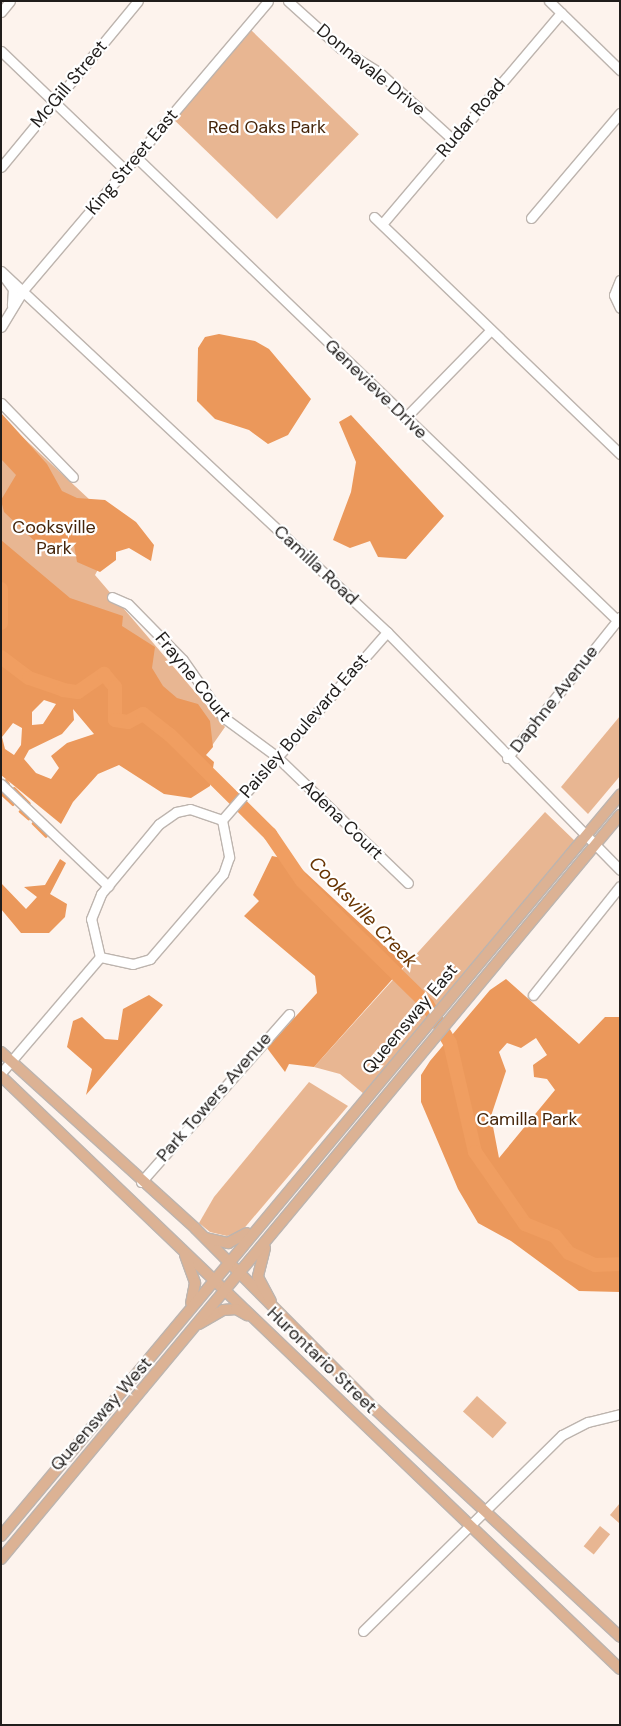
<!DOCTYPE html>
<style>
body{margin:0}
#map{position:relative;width:621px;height:1726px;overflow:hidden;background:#fdf3ed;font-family:"DM Sans",sans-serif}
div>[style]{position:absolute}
.green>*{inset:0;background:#e8b692;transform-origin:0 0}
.forest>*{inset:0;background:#eb985b}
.stream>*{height:2.5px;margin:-1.25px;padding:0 1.25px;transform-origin:1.25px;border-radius:1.25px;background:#f09e61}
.river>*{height:14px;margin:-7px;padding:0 7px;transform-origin:7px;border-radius:7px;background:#f09e61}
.roads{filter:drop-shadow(1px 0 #bdb4ae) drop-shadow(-1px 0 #bdb4ae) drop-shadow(0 1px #bdb4ae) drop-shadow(0 -1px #bdb4ae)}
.minor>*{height:9px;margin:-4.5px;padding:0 4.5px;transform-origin:4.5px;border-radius:4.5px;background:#fff}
.major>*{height:10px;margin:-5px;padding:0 5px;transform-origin:5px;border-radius:5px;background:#dcb294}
span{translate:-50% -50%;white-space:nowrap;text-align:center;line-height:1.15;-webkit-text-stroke:4.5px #fff;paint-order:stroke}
.street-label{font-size:18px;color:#201d1b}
.park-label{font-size:18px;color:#45250a}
.water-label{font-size:19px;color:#683402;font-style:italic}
.frame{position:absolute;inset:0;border:2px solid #201d1b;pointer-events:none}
</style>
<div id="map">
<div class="green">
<div style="left:251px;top:30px;width:150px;height:118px;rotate:44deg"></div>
<div style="clip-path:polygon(1px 417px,120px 528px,95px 575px,225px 727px,202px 760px,1px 569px)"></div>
<div style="clip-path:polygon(620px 716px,620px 776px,588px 814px,561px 787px)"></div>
<div style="clip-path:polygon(545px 812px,576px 842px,364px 1094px,340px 1074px,314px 1067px)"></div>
<div style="clip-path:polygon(309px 1082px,348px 1106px,241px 1232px,227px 1236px,210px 1232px,199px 1223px,214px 1197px)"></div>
<div style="left:477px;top:1396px;width:40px;height:21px;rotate:42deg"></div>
<div style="clip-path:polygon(620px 1503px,620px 1522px,619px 1523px,610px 1515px)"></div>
<div style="left:600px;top:1526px;width:13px;height:26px;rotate:39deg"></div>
</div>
<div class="forest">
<div style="clip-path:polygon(219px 334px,255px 341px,269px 349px,311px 399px,288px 435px,268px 444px,249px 430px,215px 419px,197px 401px,198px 348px,205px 337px)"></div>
<div style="clip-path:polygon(1px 413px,47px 464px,62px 491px,77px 498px,105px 500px,136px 522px,154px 545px,151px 561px,129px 548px,116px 552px,116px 560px,100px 572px,77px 562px,74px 545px,43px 549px,4px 512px,1px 500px,16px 475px,1px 459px)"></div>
<div style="clip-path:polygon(351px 415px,444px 516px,406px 559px,378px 557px,370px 541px,350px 548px,333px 540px,351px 492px,356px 462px,339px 422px)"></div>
<div style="clip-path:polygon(evenodd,1px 540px,70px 598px,123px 616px,122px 626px,155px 647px,152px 668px,163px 686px,177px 698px,198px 704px,210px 721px,213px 747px,206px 755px,214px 762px,210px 786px,191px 798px,164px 794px,119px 765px,98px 774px,73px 802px,61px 824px,1px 775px,1px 540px,44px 700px,56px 704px,43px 724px,32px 725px,32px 712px,44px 700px,1px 540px,73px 709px,94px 734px,67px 743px,51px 756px,59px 768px,51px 779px,36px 773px,24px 759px,29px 750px,62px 734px,74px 720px,73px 709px,1px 540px,13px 723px,22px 728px,21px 745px,14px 755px,5px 749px,2px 737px,13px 723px)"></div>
<div style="clip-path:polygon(272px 856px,292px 860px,405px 965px,314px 1067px,289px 1064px,285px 1072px,267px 1048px,317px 993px,315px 976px,244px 916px,259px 901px,253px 895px)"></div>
<div style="clip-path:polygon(60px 859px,66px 863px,50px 894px,67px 904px,65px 917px,49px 933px,21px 933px,1px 909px,1px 883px,26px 909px,37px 897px,24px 887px,45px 885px)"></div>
<div style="clip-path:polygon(evenodd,506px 979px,579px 1044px,605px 1017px,620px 1017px,620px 1292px,579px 1291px,511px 1241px,478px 1223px,458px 1189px,421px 1102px,421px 1075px,430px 1061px,490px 990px,506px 979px,536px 1038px,547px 1055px,533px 1065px,534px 1077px,547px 1079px,555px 1090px,499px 1158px,491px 1116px,506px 1071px,499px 1052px,507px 1043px,521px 1048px,536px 1038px)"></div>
<div style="clip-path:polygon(149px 995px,163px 1005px,86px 1095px,92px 1069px,67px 1047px,73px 1021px,82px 1017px,105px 1039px,118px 1040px,123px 1009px)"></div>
</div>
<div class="stream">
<div style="left:6px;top:780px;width:4px;rotate:56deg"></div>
<div style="left:14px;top:788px;width:21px;rotate:45deg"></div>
<div style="left:1px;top:793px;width:16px;rotate:43deg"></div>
<div style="left:20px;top:811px;width:11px;rotate:41deg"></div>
<div style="left:33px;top:823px;width:18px;rotate:45deg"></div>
</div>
<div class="river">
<div style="left:1px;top:589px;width:34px;rotate:90deg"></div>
<div style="left:1px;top:657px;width:35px;rotate:37deg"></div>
<div style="left:29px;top:678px;width:36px;rotate:19deg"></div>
<div style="left:63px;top:690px;width:15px;rotate:8deg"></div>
<div style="left:78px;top:692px;width:32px;rotate:-35deg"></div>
<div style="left:104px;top:674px;width:17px;rotate:50deg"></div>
<div style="left:115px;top:687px;width:33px;rotate:90deg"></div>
<div style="left:115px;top:720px;width:13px;rotate:9deg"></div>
<div style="left:128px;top:722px;width:17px;rotate:-28deg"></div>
<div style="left:143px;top:714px;width:34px;rotate:38deg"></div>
<div style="left:170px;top:735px;width:141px;rotate:44.7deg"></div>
<div style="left:270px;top:834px;width:57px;rotate:55.8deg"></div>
<div style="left:302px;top:881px;width:175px;rotate:44.5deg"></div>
<div style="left:427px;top:1004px;width:45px;rotate:59.5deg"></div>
<div style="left:450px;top:1043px;width:112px;rotate:77.1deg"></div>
<div style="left:475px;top:1152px;width:88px;rotate:55.2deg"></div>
<div style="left:525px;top:1224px;width:32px;rotate:22deg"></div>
<div style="left:555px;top:1236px;width:22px;rotate:51deg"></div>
<div style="left:569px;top:1253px;width:29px;rotate:25deg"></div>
<div style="left:595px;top:1265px;width:25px;rotate:-2deg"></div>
</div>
<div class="roads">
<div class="minor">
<div style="left:288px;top:1px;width:70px;rotate:42.1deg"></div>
<div style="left:340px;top:48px;width:47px;rotate:32deg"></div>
<div style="left:380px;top:73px;width:99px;rotate:42.5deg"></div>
<div style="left:549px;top:1px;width:99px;rotate:44.2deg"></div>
<div style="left:1px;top:12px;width:14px;rotate:-51deg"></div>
<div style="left:1px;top:51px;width:172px;rotate:43.8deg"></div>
<div style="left:136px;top:157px;width:668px;rotate:43.91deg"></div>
<div style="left:1px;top:167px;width:215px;rotate:-50.5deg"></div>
<div style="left:374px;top:217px;width:342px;rotate:43.9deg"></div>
<div style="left:531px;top:218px;width:138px;rotate:-49.7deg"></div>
<div style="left:382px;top:224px;width:277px;rotate:-49.7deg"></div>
<div style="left:1px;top:271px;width:529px;rotate:43.08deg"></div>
<div style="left:387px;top:632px;width:333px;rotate:45.6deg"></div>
<div style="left:5px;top:278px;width:14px;rotate:54deg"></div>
<div style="left:13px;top:289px;width:16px;rotate:94deg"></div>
<div style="left:620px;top:280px;width:16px;rotate:112deg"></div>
<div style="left:614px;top:295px;width:14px;rotate:65deg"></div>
<div style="left:1px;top:327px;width:44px;rotate:-58.8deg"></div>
<div style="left:24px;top:289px;width:377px;rotate:-49.7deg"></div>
<div style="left:1px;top:403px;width:103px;rotate:45.8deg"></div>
<div style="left:405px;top:418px;width:123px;rotate:-45.7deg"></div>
<div style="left:112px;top:597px;width:17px;rotate:24deg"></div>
<div style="left:128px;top:604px;width:78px;rotate:45.5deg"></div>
<div style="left:183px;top:660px;width:70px;rotate:54.9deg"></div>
<div style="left:223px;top:717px;width:66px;rotate:36.3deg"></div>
<div style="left:276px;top:756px;width:183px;rotate:43.9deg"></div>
<div style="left:507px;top:758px;width:181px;rotate:-51.3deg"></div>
<div style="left:1px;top:784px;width:148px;rotate:43.6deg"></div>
<div style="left:190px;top:809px;width:34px;rotate:19deg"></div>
<div style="left:222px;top:820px;width:38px;rotate:79deg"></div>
<div style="left:229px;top:857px;width:18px;rotate:109deg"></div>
<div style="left:223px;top:874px;width:112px;rotate:130.7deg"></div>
<div style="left:150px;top:959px;width:18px;rotate:164deg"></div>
<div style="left:133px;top:964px;width:34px;rotate:-168deg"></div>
<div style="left:100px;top:957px;width:39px;rotate:-103deg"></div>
<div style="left:91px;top:919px;width:27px;rotate:-68deg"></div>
<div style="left:101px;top:894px;width:91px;rotate:-50.4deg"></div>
<div style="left:159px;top:824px;width:21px;rotate:-35deg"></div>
<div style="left:176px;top:812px;width:14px;rotate:-12deg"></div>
<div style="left:222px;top:820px;width:250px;rotate:-48.7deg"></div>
<div style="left:533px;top:995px;width:139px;rotate:-51.4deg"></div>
<div style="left:1px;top:1073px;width:153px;rotate:-49.5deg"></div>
<div style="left:141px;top:1182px;width:224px;rotate:-48.6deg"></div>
<div style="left:363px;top:1631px;width:279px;rotate:-44.6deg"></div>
<div style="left:562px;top:1435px;width:29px;rotate:-27deg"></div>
<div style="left:588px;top:1422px;width:33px;rotate:-14deg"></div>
</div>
<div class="major">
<div style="left:1px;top:1052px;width:263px;rotate:42.2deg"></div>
<div style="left:196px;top:1229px;width:255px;rotate:45.2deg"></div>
<div style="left:376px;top:1410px;width:333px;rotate:42.9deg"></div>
<div style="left:1px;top:1076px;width:857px;rotate:43.77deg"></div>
<div style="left:206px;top:1238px;width:23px;rotate:13deg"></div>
<div style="left:228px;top:1243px;width:21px;rotate:-28deg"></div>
<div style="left:265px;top:1248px;width:30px;rotate:104deg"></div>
<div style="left:258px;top:1277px;width:27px;rotate:62deg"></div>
<div style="left:185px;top:1255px;width:30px;rotate:70deg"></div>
<div style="left:195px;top:1283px;width:20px;rotate:101deg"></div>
<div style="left:199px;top:1324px;width:28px;rotate:-30deg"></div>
<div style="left:223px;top:1310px;width:13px;rotate:-4deg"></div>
<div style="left:236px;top:1309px;width:13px;rotate:29deg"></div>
<div style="left:1px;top:1536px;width:966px;rotate:-50.13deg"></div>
<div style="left:1px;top:1559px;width:968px;rotate:-50.24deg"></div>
</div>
</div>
<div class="street-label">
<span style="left:371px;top:70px;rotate:39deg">Donnavale Drive</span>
<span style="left:69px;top:84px;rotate:-50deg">McGill Street</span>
<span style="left:471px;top:118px;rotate:-50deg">Rudar Road</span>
<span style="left:132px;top:162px;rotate:-50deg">King Street East</span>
<span style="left:376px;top:389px;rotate:44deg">Genevieve Drive</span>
<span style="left:316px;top:565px;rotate:43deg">Camilla Road</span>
<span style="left:193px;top:677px;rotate:51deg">Frayne Court</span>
<span style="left:554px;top:699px;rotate:-52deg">Daphne Avenue</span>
<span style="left:304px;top:726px;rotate:-49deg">Paisley Boulevard East</span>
<span style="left:342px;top:820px;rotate:44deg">Adena Court</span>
<span style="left:410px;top:1019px;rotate:-50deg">Queensway East</span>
<span style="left:214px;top:1097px;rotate:-49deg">Park Towers Avenue</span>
<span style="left:322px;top:1360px;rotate:44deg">Hurontario Street</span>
<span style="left:101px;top:1414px;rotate:-49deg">Queensway West</span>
</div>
<div class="park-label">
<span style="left:267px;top:127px">Red Oaks Park</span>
<span style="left:54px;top:538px">Cooksville<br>Park</span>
<span style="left:527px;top:1119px">Camilla Park</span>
</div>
<div class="water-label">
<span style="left:363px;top:912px;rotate:46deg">Cooksville Creek</span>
</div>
<div class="frame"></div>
</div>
